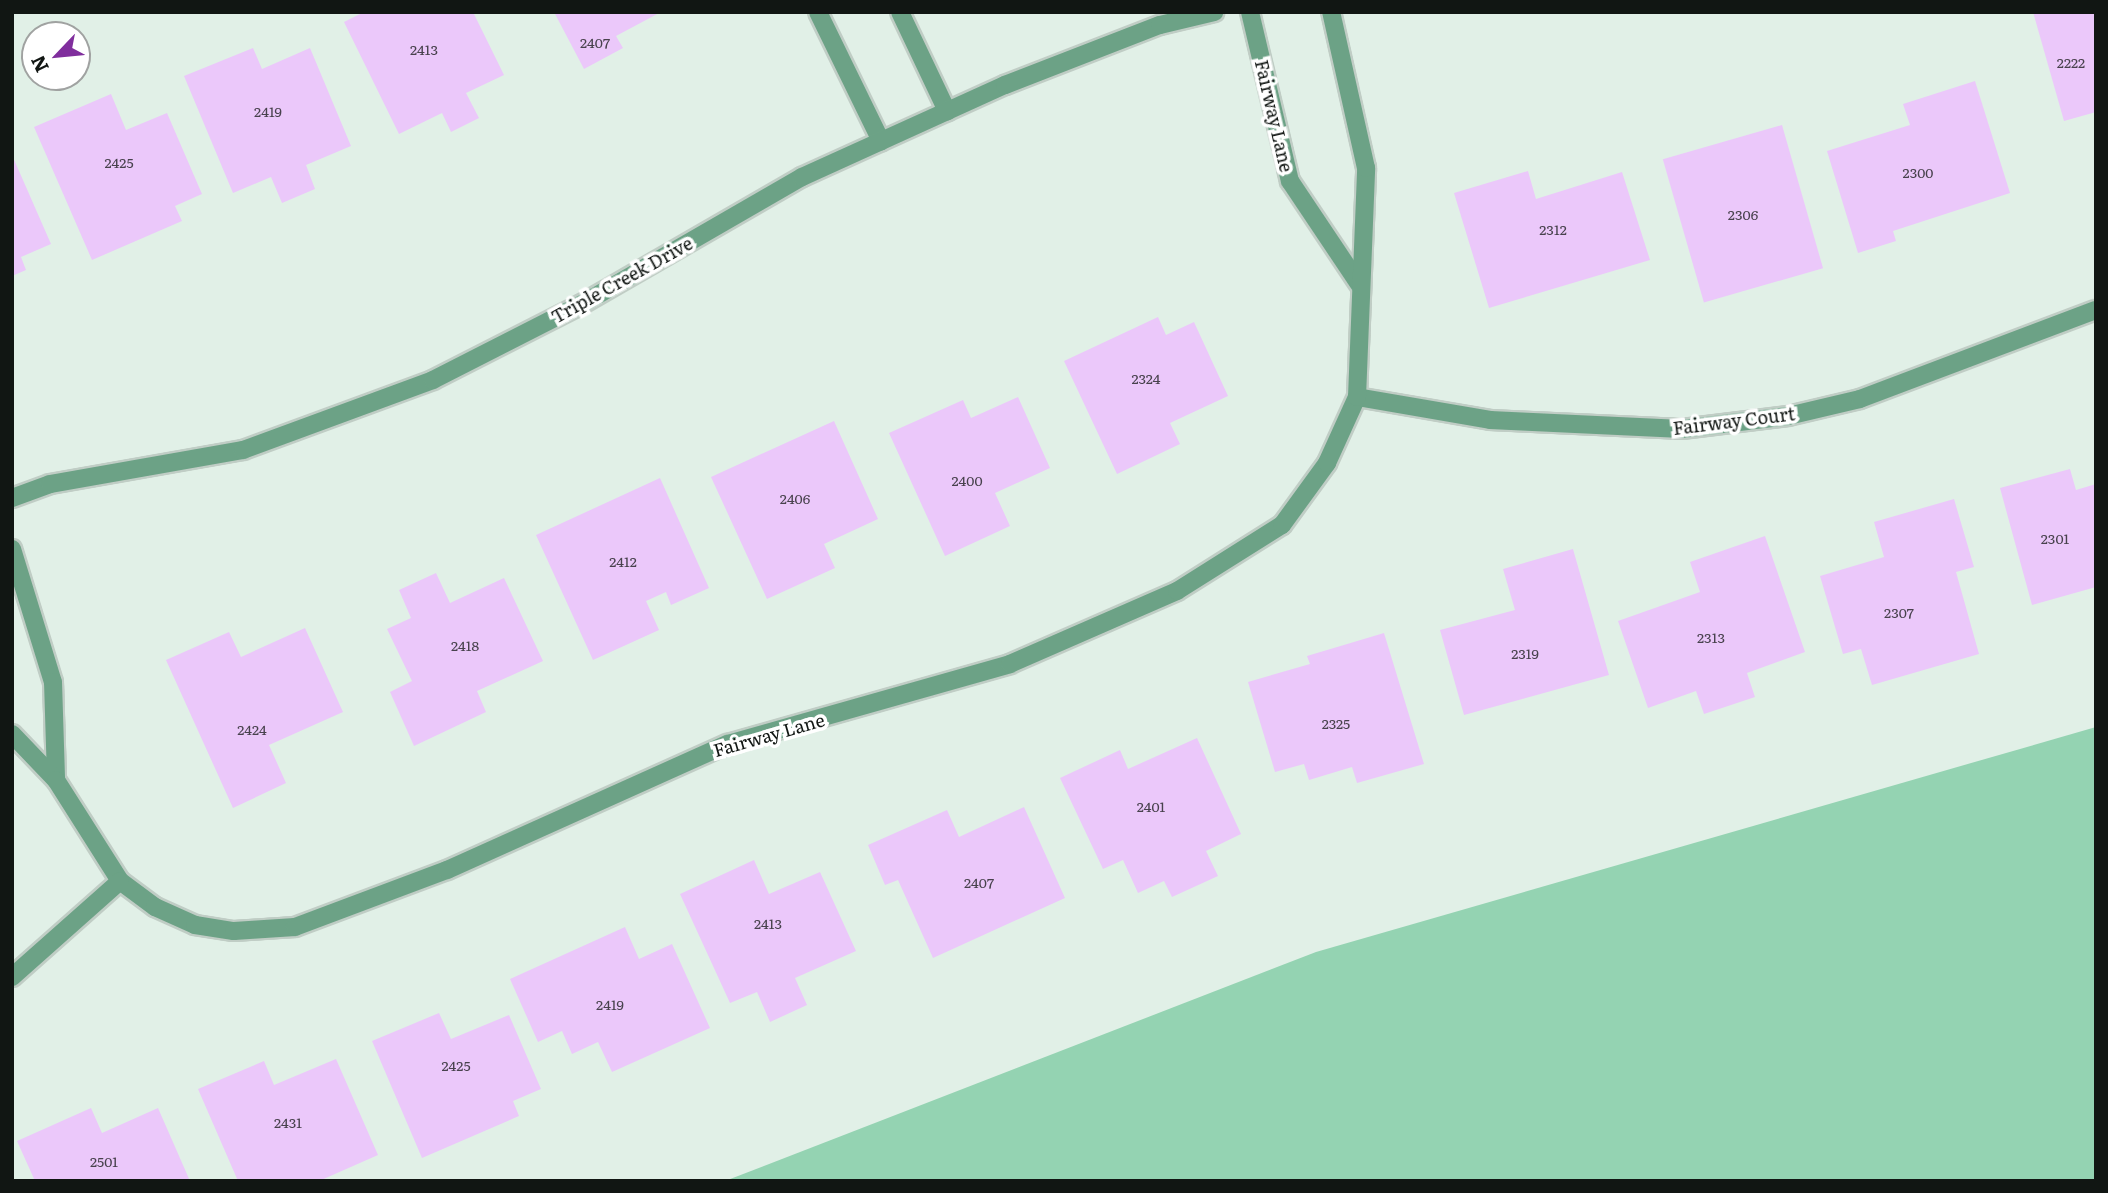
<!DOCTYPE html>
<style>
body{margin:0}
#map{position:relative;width:2108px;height:1193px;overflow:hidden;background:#e1f0e7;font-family:Literata,serif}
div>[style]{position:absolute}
.green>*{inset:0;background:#94d3b2}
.building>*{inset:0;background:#ebc8fa;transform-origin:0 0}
.roads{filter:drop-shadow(2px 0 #c0cdc5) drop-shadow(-2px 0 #c0cdc5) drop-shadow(0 2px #c0cdc5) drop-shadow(0 -2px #c0cdc5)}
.minor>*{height:18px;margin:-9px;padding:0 9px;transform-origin:9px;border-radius:9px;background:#6ca286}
.tertiary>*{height:18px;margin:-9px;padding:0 9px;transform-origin:9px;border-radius:9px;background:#6ca286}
span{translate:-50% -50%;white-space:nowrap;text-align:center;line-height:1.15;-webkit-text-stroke:7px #fff;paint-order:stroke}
.number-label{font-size:14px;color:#48424d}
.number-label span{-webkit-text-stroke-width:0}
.street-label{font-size:18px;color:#111613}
.frame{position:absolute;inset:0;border:14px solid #111613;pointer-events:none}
.north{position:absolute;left:21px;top:21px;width:70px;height:70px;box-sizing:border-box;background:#fff;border:2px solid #a0a2a1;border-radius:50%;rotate:244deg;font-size:19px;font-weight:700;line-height:28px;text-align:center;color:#111613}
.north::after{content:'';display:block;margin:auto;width:24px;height:32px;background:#802e9d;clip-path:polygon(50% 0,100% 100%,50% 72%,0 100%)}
</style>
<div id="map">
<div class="green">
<div style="clip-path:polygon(2096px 727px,2096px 1181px,725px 1181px,1316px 952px)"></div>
</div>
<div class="building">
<div style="clip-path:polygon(364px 12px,473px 12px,504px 75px,466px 93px,479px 118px,451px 132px,442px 113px,399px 134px,344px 22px)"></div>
<div style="clip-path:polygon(554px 12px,661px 12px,616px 36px,623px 48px,584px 69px)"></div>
<div style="clip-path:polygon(2033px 12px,2096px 12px,2096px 112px,2064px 121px)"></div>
<div style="clip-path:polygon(253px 48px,262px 69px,310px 48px,351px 146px,306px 165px,315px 189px,282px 203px,271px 177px,233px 193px,184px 76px)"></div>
<div style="clip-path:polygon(1975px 81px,2010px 193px,1893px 231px,1896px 241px,1858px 253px,1827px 151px,1910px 125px,1903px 104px)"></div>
<div style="clip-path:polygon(111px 94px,126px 130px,167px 113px,202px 194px,175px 206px,182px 221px,92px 260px,34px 127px)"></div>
<div style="left:1782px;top:125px;width:149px;height:124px;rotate:74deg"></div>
<div style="clip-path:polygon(12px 155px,51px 244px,21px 257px,26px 270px,12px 276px)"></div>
<div style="clip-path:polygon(1528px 171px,1536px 199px,1622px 172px,1650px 260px,1489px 308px,1454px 193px)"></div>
<div style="clip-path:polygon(1158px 317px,1166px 335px,1194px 322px,1228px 396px,1170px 423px,1180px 444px,1117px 474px,1064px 361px)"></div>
<div style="clip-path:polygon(1018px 397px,1050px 468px,995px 493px,1010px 526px,945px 556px,889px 433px,963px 400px,971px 418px)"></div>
<div style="clip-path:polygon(834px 421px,878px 519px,824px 544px,835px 568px,767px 599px,711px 477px)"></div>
<div style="clip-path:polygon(2070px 469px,2076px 490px,2096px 484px,2096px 587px,2032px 605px,2000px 488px)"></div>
<div style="clip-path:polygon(660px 478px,709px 588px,671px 605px,666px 592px,646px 601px,659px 630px,593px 660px,536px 535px)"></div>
<div style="clip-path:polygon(1954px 499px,1974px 567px,1956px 572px,1979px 654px,1872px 685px,1861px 649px,1843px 654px,1820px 576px,1884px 557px,1874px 522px)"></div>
<div style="clip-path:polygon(1765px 536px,1805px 652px,1747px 673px,1755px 697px,1704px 714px,1696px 691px,1648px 708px,1618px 621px,1700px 592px,1690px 562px)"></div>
<div style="clip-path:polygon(1573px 549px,1609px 675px,1464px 715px,1440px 630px,1515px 610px,1503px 569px)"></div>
<div style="clip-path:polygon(436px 573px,450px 603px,504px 578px,543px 661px,477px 691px,486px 712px,414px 746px,390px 692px,412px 681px,387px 629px,411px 618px,399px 590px)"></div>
<div style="clip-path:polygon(305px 628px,343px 712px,269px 745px,286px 783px,233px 808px,166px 660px,229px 632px,241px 657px)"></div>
<div style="clip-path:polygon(1384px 633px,1424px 764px,1357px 783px,1352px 767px,1309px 780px,1304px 764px,1275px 772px,1248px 682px,1310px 664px,1307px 656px)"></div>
<div style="clip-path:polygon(1197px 738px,1241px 834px,1206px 851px,1218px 876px,1172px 897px,1164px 881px,1138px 893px,1123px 860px,1103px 869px,1060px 778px,1120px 750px,1128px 769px)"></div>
<div style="clip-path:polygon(1024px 807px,1065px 898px,933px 958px,898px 880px,885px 885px,868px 845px,947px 810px,959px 837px)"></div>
<div style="clip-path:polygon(754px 860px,769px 894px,820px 872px,856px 951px,795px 978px,807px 1005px,770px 1022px,757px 992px,730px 1003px,680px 894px)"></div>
<div style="clip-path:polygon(625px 927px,639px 959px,672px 944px,710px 1028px,612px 1072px,598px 1042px,572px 1054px,562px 1031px,538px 1042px,510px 979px)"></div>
<div style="clip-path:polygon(439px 1013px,451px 1039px,509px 1015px,541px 1089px,513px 1101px,519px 1116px,422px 1158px,372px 1041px)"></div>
<div style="clip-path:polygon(336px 1059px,378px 1155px,319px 1181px,238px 1181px,198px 1089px,264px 1061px,274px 1085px)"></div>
<div style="clip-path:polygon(91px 1108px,102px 1133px,158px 1108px,190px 1181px,35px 1181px,17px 1141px)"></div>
</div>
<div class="roads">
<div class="minor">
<div style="left:818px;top:12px;width:144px;rotate:64deg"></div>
<div style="left:900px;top:12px;width:110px;rotate:64.6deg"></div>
<div style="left:1250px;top:12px;width:174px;rotate:76.7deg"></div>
<div style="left:1290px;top:181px;width:124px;rotate:56.2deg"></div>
<div style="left:1357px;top:397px;width:135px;rotate:9.8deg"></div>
<div style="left:1490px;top:420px;width:192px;rotate:2.7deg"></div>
<div style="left:1682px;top:429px;width:107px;rotate:-7deg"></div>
<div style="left:1788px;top:416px;width:74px;rotate:-13.3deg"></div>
<div style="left:1860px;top:399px;width:252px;rotate:-20.7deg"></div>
<div style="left:12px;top:549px;width:139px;rotate:72.9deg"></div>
<div style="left:53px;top:682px;width:98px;rotate:88.2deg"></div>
<div style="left:12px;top:734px;width:64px;rotate:46.3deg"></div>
<div style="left:56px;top:780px;width:120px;rotate:57.6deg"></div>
<div style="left:120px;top:881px;width:44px;rotate:36.6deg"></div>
<div style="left:155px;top:907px;width:44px;rotate:24.2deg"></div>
<div style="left:195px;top:925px;width:39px;rotate:9deg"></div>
<div style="left:234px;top:931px;width:61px;rotate:-3.8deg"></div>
<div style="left:295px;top:927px;width:162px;rotate:-20.6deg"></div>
<div style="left:447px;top:870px;width:308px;rotate:-24.2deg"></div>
<div style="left:728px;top:744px;width:293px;rotate:-15.8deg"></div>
<div style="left:1010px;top:664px;width:182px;rotate:-23.6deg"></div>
<div style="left:1177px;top:591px;width:124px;rotate:-32.2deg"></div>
<div style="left:1282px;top:525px;width:77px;rotate:-54deg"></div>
<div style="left:1327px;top:463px;width:72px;rotate:-65.6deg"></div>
<div style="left:1357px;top:397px;width:229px;rotate:-87.7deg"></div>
<div style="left:1366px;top:168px;width:160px;rotate:-102.6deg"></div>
<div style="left:12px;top:977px;width:144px;rotate:-41.6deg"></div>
</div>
<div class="tertiary">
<div style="left:12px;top:498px;width:40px;rotate:-20.2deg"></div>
<div style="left:50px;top:484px;width:196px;rotate:-10deg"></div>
<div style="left:243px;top:450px;width:202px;rotate:-20.2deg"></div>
<div style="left:433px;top:380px;width:167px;rotate:-27deg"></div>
<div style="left:582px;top:304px;width:254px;rotate:-30deg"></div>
<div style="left:802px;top:177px;width:223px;rotate:-24.4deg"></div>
<div style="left:1005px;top:85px;width:166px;rotate:-21.2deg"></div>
<div style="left:1160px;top:25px;width:56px;rotate:-13.5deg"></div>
</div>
</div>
<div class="number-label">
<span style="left:595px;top:42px">2407</span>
<span style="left:424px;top:49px">2413</span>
<span style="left:2071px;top:62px">2222</span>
<span style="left:268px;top:111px">2419</span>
<span style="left:119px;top:162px">2425</span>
<span style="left:1918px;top:172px">2300</span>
<span style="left:1743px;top:214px">2306</span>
<span style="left:1553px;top:229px">2312</span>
<span style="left:1146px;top:378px">2324</span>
<span style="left:967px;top:480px">2400</span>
<span style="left:795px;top:498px">2406</span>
<span style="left:2055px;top:538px">2301</span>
<span style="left:623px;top:561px">2412</span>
<span style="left:1899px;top:612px">2307</span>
<span style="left:1711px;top:637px">2313</span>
<span style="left:465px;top:645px">2418</span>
<span style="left:1525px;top:653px">2319</span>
<span style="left:1336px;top:723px">2325</span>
<span style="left:252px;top:729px">2424</span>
<span style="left:1151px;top:806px">2401</span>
<span style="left:979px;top:882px">2407</span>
<span style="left:768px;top:923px">2413</span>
<span style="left:610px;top:1004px">2419</span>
<span style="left:456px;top:1065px">2425</span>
<span style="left:288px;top:1122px">2431</span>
<span style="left:104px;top:1161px">2501</span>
</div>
<div class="street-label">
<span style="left:1274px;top:116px;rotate:77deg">Fairway Lane</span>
<span style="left:622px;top:280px;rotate:-29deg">Triple Creek Drive</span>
<span style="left:1734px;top:421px;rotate:-7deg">Fairway Court</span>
<span style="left:769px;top:735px;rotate:-16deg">Fairway Lane</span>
</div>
<div class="frame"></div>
<div class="north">N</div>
</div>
